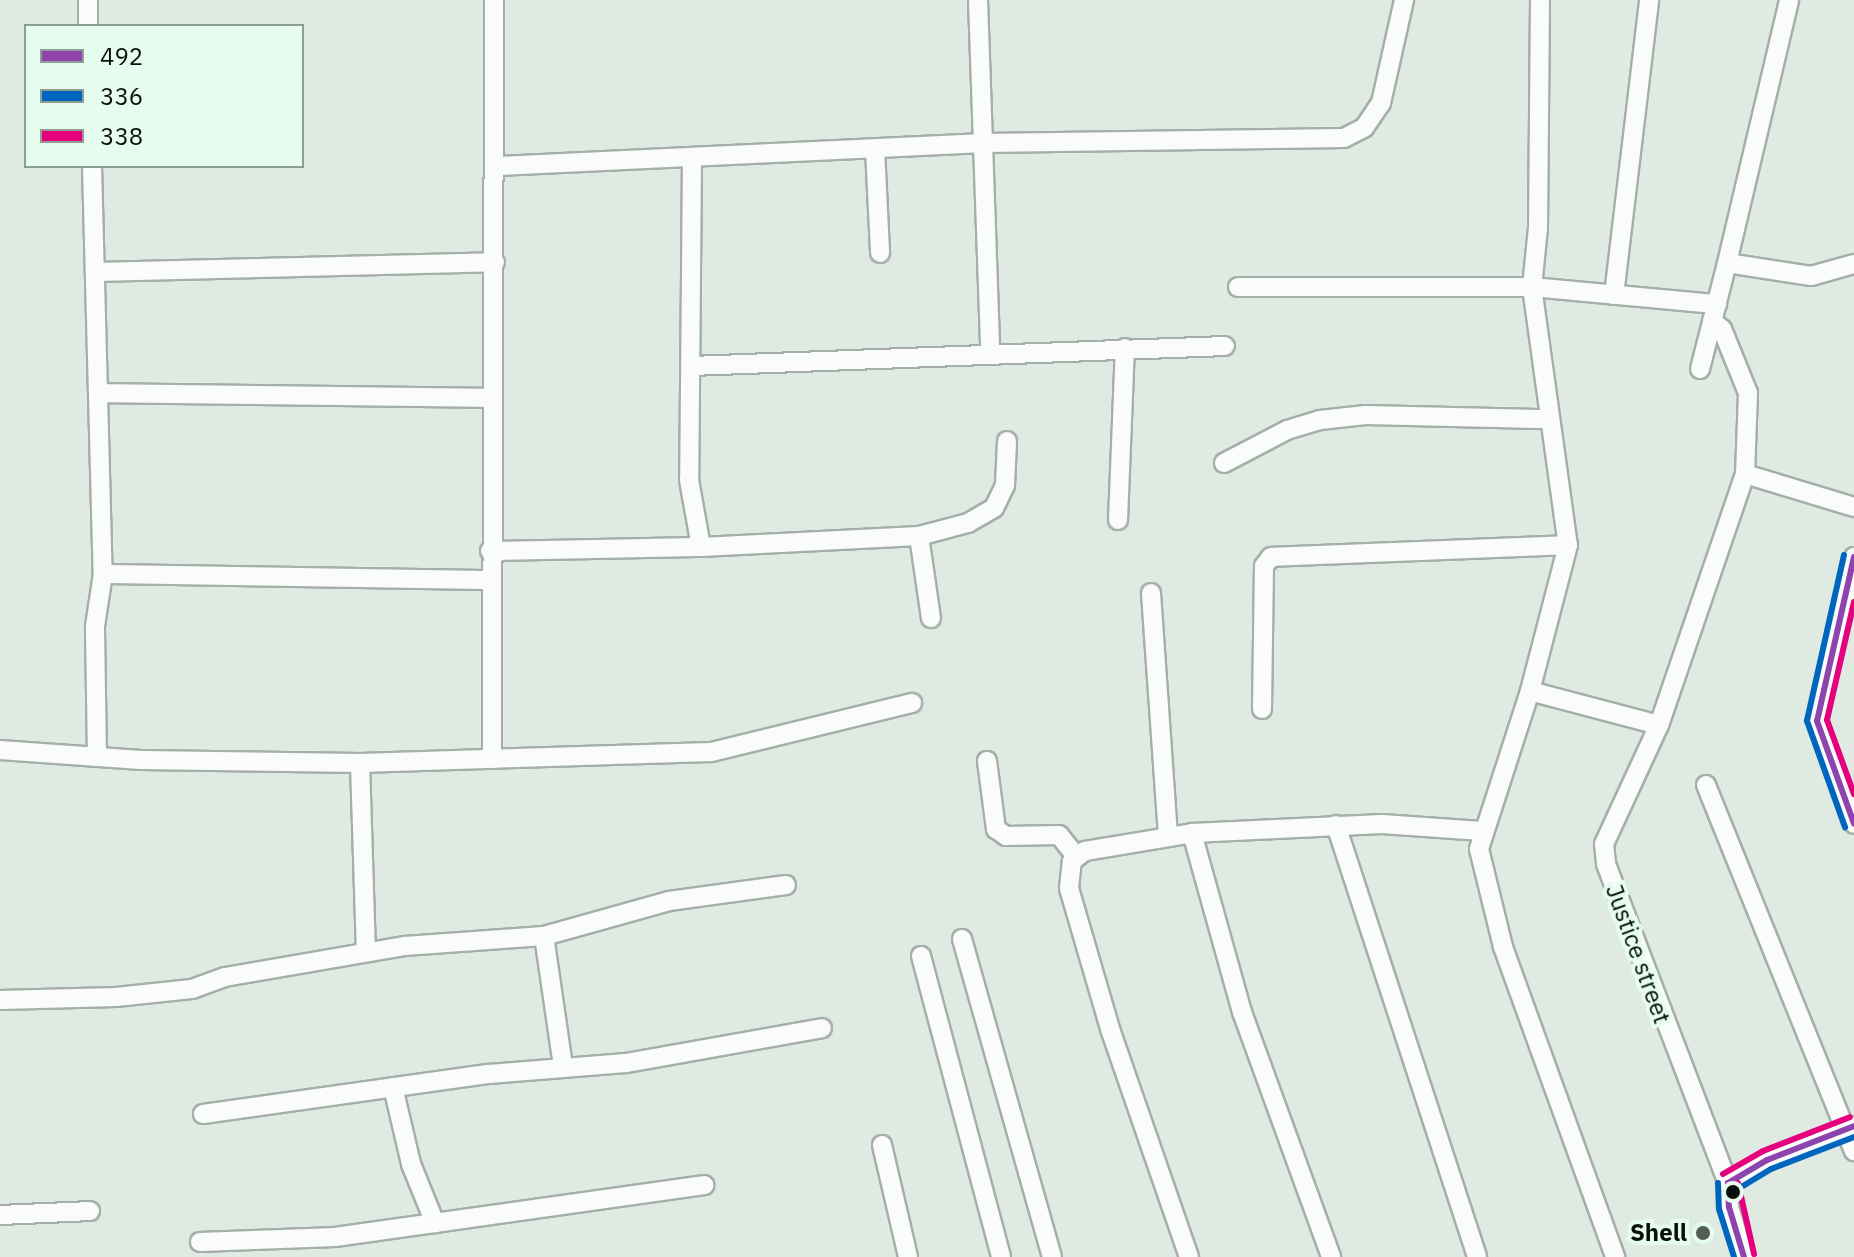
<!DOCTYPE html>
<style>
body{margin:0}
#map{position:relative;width:1854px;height:1257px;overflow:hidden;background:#deeae2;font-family:"IBM Plex Sans",sans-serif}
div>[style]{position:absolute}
.roads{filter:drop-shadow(2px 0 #a5afa9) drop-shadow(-2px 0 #a5afa9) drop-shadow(0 2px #a5afa9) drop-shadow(0 -2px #a5afa9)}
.minor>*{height:18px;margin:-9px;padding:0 9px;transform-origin:9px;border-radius:9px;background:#fafcfb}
.bus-1>*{height:6px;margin:-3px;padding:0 3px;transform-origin:3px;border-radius:3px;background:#8e44ad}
.bus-2>*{height:6px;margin:-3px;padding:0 3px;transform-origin:3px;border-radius:3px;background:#0065bd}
.bus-3>*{height:6px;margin:-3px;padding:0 3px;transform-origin:3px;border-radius:3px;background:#e5007d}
.dots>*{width:22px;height:22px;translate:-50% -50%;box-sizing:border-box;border:4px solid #e6fcee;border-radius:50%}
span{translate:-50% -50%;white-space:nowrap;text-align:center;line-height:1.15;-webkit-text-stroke:8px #e6fcee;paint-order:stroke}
.street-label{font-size:24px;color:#09100c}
.poi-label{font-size:24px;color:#09100c;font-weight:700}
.right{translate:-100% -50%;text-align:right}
.legend{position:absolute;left:24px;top:24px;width:280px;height:144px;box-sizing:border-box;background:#e6fcee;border:2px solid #8e9e94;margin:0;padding:10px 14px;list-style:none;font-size:24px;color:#09100c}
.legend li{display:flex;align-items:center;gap:16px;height:40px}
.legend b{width:40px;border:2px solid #8e9e94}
</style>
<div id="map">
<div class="roads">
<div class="minor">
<div style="left:88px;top:0;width:26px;rotate:90deg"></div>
<div style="left:978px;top:0;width:351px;rotate:88deg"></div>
<div style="left:1540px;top:0;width:228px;rotate:90.5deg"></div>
<div style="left:1538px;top:228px;width:59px;rotate:95.8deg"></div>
<div style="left:1532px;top:287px;width:260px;rotate:82.1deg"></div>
<div style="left:1568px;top:545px;width:151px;rotate:104.6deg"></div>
<div style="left:1530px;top:691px;width:166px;rotate:107.9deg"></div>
<div style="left:1479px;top:849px;width:101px;rotate:76.2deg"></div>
<div style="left:1503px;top:947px;width:330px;rotate:70.1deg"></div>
<div style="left:875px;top:149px;width:104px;rotate:87.2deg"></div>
<div style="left:692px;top:159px;width:321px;rotate:90.5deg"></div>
<div style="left:689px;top:480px;width:68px;rotate:79.8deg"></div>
<div style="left:701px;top:547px;width:218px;rotate:-2.9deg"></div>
<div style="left:919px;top:536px;width:51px;rotate:-14.9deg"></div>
<div style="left:968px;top:523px;width:30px;rotate:-30deg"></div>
<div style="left:994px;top:508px;width:25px;rotate:-64deg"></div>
<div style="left:1005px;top:485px;width:44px;rotate:-87.4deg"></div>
<div style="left:92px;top:166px;width:408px;rotate:88.5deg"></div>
<div style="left:103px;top:574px;width:387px;rotate:0.9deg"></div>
<div style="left:497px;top:166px;width:489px;rotate:-2.7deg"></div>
<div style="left:985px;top:143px;width:359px;rotate:-0.8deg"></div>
<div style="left:1344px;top:138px;width:22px;rotate:-27deg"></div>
<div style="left:1364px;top:128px;width:30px;rotate:-56deg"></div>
<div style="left:1381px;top:103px;width:106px;rotate:-77.4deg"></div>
<div style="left:1727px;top:263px;width:270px;rotate:-76.7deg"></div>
<div style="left:95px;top:272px;width:400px;rotate:-1.4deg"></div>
<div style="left:1238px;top:287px;width:294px"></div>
<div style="left:1532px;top:287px;width:186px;rotate:5.3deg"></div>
<div style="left:1614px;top:295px;width:297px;rotate:-83.2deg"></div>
<div style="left:1712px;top:321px;width:13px;rotate:39deg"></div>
<div style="left:1722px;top:329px;width:69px;rotate:67.9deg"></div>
<div style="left:1748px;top:393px;width:81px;rotate:92.1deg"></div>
<div style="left:1745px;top:474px;width:265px;rotate:108.9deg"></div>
<div style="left:1659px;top:725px;width:131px;rotate:114.8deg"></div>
<div style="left:1604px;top:844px;width:20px;rotate:84deg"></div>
<div style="left:1606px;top:864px;width:342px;rotate:69.1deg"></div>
<div style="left:691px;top:366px;width:534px;rotate:-2.14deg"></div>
<div style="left:1700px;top:369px;width:109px;rotate:-75.7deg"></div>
<div style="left:1727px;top:263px;width:85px;rotate:8.8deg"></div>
<div style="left:1811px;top:276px;width:45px;rotate:-15.6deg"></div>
<div style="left:100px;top:393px;width:392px;rotate:0.7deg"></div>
<div style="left:1224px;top:463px;width:71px;rotate:-27.6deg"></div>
<div style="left:1287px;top:430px;width:34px;rotate:-17deg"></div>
<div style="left:1320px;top:420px;width:46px;rotate:-6.2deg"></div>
<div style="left:1366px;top:415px;width:183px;rotate:1.3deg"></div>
<div style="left:1745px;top:474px;width:114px;rotate:16.8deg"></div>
<div style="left:1118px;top:520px;width:172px;rotate:-87.7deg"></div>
<div style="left:919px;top:536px;width:83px;rotate:81.7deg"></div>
<div style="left:490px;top:551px;width:211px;rotate:-1.1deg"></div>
<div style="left:1854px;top:557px;width:168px;rotate:102.7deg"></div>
<div style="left:1817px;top:721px;width:109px;rotate:70.2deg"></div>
<div style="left:1151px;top:593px;width:244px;rotate:86deg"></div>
<div style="left:1530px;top:691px;width:133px;rotate:14.8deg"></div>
<div style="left:1262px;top:709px;width:143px;rotate:-89.2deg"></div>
<div style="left:1264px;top:566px;width:11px;rotate:-52deg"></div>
<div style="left:1271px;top:557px;width:297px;rotate:-2.3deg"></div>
<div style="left:0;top:750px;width:141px;rotate:4.1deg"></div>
<div style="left:141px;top:760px;width:219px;rotate:0.8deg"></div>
<div style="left:360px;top:763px;width:351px;rotate:-1.8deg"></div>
<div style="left:711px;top:752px;width:207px;rotate:-13.7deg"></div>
<div style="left:97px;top:757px;width:131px;rotate:-90.9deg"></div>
<div style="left:95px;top:626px;width:53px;rotate:-81.3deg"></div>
<div style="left:492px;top:759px;width:759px;rotate:-89.85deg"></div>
<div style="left:987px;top:761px;width:69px;rotate:82.5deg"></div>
<div style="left:996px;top:829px;width:12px;rotate:35deg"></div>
<div style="left:1006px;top:836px;width:53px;rotate:-1.1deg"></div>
<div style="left:1059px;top:835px;width:27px;rotate:51deg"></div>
<div style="left:360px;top:763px;width:189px;rotate:88.2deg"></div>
<div style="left:1706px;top:785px;width:395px;rotate:68deg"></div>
<div style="left:1336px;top:825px;width:454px;rotate:71.9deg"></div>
<div style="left:1192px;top:833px;width:186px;rotate:74.4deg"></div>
<div style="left:1242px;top:1012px;width:261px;rotate:70deg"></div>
<div style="left:544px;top:936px;width:131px;rotate:81.7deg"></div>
<div style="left:962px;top:939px;width:330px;rotate:74.2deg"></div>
<div style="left:921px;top:956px;width:311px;rotate:75.1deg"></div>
<div style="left:0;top:1000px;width:116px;rotate:-1.5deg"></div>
<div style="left:116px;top:997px;width:76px;rotate:-6deg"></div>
<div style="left:192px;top:989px;width:35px;rotate:-20deg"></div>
<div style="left:225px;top:977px;width:183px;rotate:-9.8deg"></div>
<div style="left:405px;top:946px;width:139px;rotate:-4.1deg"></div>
<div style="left:544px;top:936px;width:130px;rotate:-15.6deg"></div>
<div style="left:669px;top:901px;width:118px;rotate:-7.8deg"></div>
<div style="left:393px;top:1087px;width:79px;rotate:76.8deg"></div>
<div style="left:411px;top:1164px;width:64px;rotate:67.9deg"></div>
<div style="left:203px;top:1114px;width:289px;rotate:-8deg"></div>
<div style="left:489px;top:1074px;width:137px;rotate:-4.6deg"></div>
<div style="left:626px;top:1063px;width:199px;rotate:-10.1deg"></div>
<div style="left:882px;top:1145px;width:115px;rotate:76.9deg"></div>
<div style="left:1728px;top:1183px;width:45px;rotate:-30.5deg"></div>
<div style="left:1767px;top:1160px;width:93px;rotate:-21.3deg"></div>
<div style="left:1728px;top:1183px;width:24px;rotate:88deg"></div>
<div style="left:1729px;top:1207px;width:52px;rotate:73.3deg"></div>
<div style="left:0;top:1215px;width:90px;rotate:-2.5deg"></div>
<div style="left:200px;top:1242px;width:135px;rotate:-2.1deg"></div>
<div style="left:335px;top:1237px;width:373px;rotate:-8deg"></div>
<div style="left:1189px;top:1257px;width:238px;rotate:-109.1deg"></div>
<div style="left:1111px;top:1032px;width:150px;rotate:-106.3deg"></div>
<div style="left:1069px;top:888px;width:27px;rotate:-84deg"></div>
<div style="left:1072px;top:861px;width:16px;rotate:-38deg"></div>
<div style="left:1085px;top:851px;width:109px;rotate:-9.5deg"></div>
<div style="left:1192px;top:833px;width:190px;rotate:-2.7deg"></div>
<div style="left:1382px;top:824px;width:100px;rotate:4deg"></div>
</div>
</div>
<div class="bus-1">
<div style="left:1854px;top:557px;width:168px;rotate:102.7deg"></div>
<div style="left:1817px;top:721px;width:109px;rotate:70.2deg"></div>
<div style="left:1728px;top:1183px;width:45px;rotate:-30.5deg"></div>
<div style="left:1767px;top:1160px;width:93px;rotate:-21.3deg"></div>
<div style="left:1728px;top:1183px;width:24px;rotate:88deg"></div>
<div style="left:1729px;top:1207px;width:52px;rotate:73.3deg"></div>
</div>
<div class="bus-2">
<div style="left:1844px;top:555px;width:170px;rotate:102.6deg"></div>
<div style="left:1807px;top:721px;width:113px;rotate:70.3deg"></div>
<div style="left:1718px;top:1183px;width:26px;rotate:88deg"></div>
<div style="left:1719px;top:1209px;width:50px;rotate:72.6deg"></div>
<div style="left:1733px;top:1192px;width:44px;rotate:-31.2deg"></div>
<div style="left:1771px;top:1169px;width:89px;rotate:-21.1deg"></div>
</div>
<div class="bus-3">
<div style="left:1854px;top:602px;width:121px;rotate:102.9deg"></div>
<div style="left:1827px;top:720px;width:79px;rotate:70deg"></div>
<div style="left:1723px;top:1174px;width:46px;rotate:-29.9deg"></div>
<div style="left:1763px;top:1151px;width:93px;rotate:-21.3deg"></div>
<div style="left:1738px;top:1183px;width:73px;rotate:77.3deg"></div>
</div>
<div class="dots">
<div style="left:1733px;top:1192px;background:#09100c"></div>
<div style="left:1703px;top:1233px;background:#545c57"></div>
</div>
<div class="street-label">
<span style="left:1638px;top:954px;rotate:70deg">Justice street</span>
</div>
<div class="poi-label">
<span class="right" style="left:1687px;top:1233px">Shell</span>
</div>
<ul class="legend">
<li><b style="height:10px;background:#8e44ad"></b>492</li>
<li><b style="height:10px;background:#0065bd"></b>336</li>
<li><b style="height:10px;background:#e5007d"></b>338</li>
</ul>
</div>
